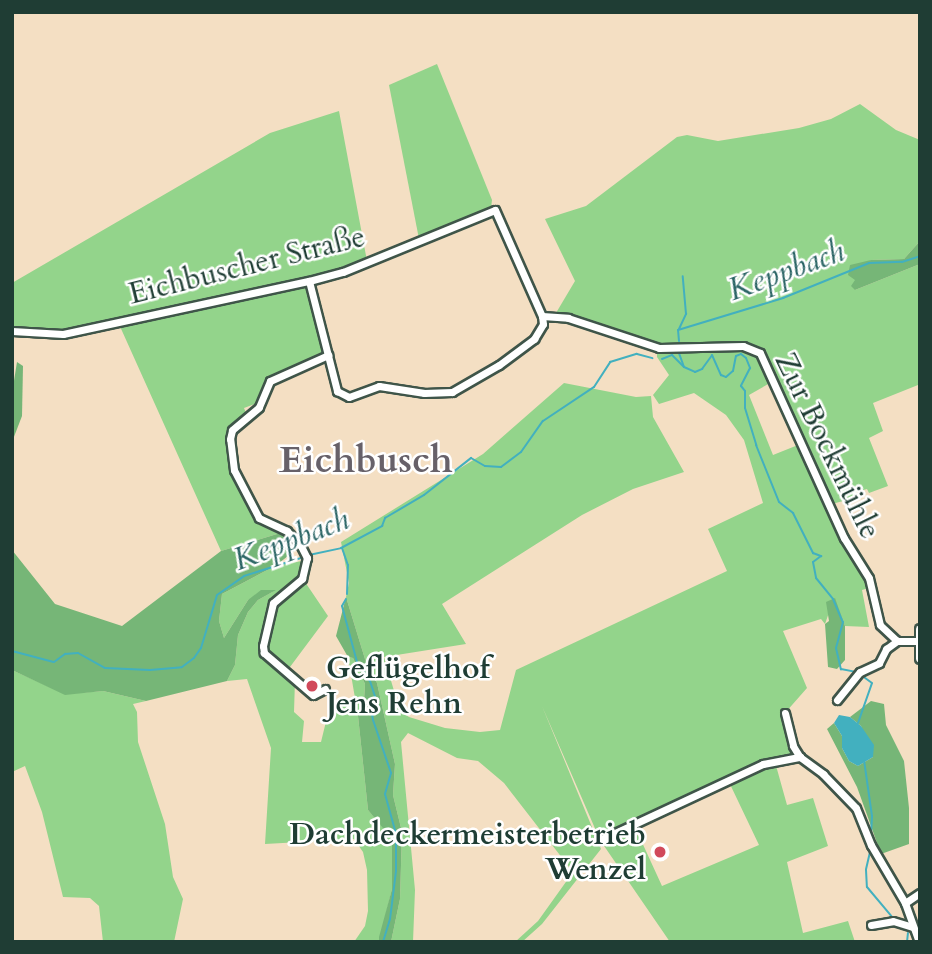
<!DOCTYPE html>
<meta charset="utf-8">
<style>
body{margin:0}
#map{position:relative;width:932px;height:954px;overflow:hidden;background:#f4dfc3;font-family:Cardo,serif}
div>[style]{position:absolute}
.green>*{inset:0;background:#93d48b}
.forest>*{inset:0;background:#76b677}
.water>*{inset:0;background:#42b0bf}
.stream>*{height:2px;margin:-1px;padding:0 1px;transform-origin:1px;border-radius:1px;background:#42b0bf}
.roads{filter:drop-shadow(2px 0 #3f5549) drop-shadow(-2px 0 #3f5549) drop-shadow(0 2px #3f5549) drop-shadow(0 -2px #3f5549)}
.minor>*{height:7px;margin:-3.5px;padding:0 3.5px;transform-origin:3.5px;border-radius:3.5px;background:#fff}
.tertiary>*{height:9px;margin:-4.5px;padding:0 4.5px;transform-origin:4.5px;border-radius:4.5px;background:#fff}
.dots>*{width:19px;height:19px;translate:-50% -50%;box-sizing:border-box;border:4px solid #fff;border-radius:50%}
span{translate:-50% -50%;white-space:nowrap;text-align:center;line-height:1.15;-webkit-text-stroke:5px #fff;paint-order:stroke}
.street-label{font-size:30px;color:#1f3d34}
.poi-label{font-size:30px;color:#1f3d34;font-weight:700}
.left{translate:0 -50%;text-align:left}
.right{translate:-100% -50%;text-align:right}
.water-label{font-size:32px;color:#2b6565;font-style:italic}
.district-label{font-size:37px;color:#676169;font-weight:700}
.frame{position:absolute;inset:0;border:14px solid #1f3d34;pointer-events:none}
</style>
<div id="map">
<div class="green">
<div style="clip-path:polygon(437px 64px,492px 200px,491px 208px,419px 239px,389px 85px)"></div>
<div style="clip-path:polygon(evenodd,860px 104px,896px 130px,920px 140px,920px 241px,904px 259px,871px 260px,855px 280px,855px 290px,920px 264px,920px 388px,918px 385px,873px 403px,883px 431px,869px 438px,888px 486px,869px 493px,867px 489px,853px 493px,854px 498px,832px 504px,777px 390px,769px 360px,756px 348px,770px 383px,749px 395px,773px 455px,798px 445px,845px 545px,869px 588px,862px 590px,869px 627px,845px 626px,834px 598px,825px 624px,821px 619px,783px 631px,807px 688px,785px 713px,800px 757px,775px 762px,787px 805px,813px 798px,828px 846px,787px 862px,803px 933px,848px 921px,855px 942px,670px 942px,600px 840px,542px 706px,601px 849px,542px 924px,522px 942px,515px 942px,538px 921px,573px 872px,504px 783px,478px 761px,457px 758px,408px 733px,401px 742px,415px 890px,413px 942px,391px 942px,400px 899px,402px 832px,393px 795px,395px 764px,377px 683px,365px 659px,346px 597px,349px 583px,341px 542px,483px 454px,564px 383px,636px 397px,651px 396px,653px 417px,684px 472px,633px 489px,582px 515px,442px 604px,466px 644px,384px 657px,400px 711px,409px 717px,445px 728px,480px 732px,500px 730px,516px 670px,727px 571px,708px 529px,763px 503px,744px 440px,726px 415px,694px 393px,659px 404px,653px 395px,669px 375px,657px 357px,657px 344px,556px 313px,575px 281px,545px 219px,586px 206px,677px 137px,687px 135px,718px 141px,799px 128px,831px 119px,860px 104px,728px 780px,759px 845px,662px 886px,640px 838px,630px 827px,728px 780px)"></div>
<div style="clip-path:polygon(339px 111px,367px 261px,311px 278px,328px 355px,270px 381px,257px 403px,244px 408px,248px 418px,232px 430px,234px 470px,259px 517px,287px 531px,221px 551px,118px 322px,63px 334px,12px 331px,12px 283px,270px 133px)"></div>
<div style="clip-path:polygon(307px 560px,303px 579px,328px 616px,287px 671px,295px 680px,294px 712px,304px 721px,302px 742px,321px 742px,330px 705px,356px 704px,348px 657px,353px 658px,365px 684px,364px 701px,358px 716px,368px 810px,392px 838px,392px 889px,379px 942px,354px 942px,365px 926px,368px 911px,367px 870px,363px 852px,354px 839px,265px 844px,271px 748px,247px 679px,227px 681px,235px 665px,238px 635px,248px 612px,258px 600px,274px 591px,248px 600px,224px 638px,219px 621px,222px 594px,275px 566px)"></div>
<div style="clip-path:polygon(12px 670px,65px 694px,103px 691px,146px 701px,133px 704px,137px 712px,138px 742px,165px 824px,173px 877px,183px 899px,174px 942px,103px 942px,99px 906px,90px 898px,63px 897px,42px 812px,25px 766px,12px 772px)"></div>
</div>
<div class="forest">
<div style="clip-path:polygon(920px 241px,920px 264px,855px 290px,851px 286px,855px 280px,848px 275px,850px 265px,871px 260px,904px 259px)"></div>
<div style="clip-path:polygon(17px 362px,23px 366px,22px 416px,12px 442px,12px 393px)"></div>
<div style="clip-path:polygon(287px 531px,301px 546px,275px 566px,222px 594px,219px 621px,224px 638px,248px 600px,261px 590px,276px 590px,258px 600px,248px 612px,238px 635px,235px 665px,227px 681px,146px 701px,103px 691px,65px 695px,12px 670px,12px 550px,55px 604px,122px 626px,221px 551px)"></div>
<div style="clip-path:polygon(346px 597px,365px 659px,377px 683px,395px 764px,393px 795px,402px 832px,400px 899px,391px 942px,379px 942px,379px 937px,392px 889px,392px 839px,368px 810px,358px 716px,364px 701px,365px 684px,353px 658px,348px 657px,336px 636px)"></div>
<div style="clip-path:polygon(835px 598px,845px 626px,845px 660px,837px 669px,828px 667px,825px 624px,829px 621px,826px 602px)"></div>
<div style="clip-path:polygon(871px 701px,884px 704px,886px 725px,904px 761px,909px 808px,909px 844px,881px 854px,857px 787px,827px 729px,834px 723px,842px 736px,842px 748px,849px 761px,858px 766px,873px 757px,861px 726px,850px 717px)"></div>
</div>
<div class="water">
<div style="clip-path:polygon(839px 715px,850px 717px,861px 726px,874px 745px,873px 757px,858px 766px,849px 761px,842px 748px,842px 736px,834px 723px)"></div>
</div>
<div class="stream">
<div style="left:679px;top:329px;width:17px;rotate:-65deg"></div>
<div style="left:686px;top:314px;width:38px;rotate:-95deg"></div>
<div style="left:679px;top:341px;width:11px;rotate:-95deg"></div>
<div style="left:678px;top:330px;width:110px;rotate:-16.9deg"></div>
<div style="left:783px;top:298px;width:93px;rotate:-22.1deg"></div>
<div style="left:869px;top:263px;width:33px;rotate:-2deg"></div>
<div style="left:902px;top:262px;width:19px;rotate:-18deg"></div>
<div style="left:662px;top:359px;width:11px;rotate:-22deg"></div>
<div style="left:672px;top:355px;width:17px;rotate:45deg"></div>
<div style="left:684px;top:367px;width:15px;rotate:-110deg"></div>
<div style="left:684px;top:367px;width:12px;rotate:24deg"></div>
<div style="left:695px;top:372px;width:8px;rotate:-23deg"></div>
<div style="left:702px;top:369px;width:17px;rotate:-54deg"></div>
<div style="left:712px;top:355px;width:22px;rotate:66deg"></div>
<div style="left:721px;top:375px;width:5px;rotate:22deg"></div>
<div style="left:726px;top:377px;width:9px;rotate:-41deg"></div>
<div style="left:733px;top:371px;width:15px;rotate:-79deg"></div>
<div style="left:736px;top:356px;width:5px;rotate:-22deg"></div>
<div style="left:741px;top:354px;width:6px;rotate:39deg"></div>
<div style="left:746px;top:358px;width:11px;rotate:68deg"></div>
<div style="left:750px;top:368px;width:20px;rotate:117deg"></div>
<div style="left:741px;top:386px;width:6px;rotate:51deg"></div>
<div style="left:745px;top:391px;width:17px;rotate:90deg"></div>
<div style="left:745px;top:408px;width:39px;rotate:73deg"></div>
<div style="left:756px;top:445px;width:61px;rotate:68deg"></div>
<div style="left:779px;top:502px;width:18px;rotate:38deg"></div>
<div style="left:793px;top:513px;width:45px;rotate:63.4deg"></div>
<div style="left:813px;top:553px;width:9px;rotate:21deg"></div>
<div style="left:821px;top:556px;width:10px;rotate:143deg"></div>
<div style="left:813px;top:562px;width:16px;rotate:79deg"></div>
<div style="left:816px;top:578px;width:27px;rotate:51deg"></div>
<div style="left:833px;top:599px;width:25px;rotate:67deg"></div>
<div style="left:843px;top:622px;width:27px;rotate:105deg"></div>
<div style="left:836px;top:648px;width:22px;rotate:77deg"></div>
<div style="left:841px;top:669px;width:15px;rotate:11deg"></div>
<div style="left:342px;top:548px;width:18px;rotate:71deg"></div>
<div style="left:348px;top:565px;width:29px;rotate:92deg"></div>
<div style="left:309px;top:555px;width:33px;rotate:-12deg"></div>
<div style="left:341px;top:548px;width:47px;rotate:-28.2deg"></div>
<div style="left:382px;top:526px;width:9px;rotate:-69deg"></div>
<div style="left:385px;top:518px;width:45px;rotate:-30.5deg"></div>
<div style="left:424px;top:495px;width:60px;rotate:-38.2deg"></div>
<div style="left:471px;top:458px;width:16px;rotate:30deg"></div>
<div style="left:485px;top:466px;width:16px;rotate:4deg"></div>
<div style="left:501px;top:467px;width:25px;rotate:-37deg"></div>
<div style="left:521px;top:452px;width:38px;rotate:-55deg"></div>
<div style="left:543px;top:421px;width:61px;rotate:-33.7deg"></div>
<div style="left:594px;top:387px;width:30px;rotate:-57deg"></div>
<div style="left:610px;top:362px;width:28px;rotate:-17deg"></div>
<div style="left:637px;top:354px;width:16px;rotate:15deg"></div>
<div style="left:346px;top:599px;width:8px;rotate:120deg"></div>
<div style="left:342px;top:606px;width:58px;rotate:75deg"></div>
<div style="left:357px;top:662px;width:23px;rotate:56deg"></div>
<div style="left:370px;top:681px;width:28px;rotate:72deg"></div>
<div style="left:379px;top:708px;width:9px;rotate:139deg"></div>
<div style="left:372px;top:714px;width:6px;rotate:81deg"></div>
<div style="left:373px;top:720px;width:56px;rotate:71.2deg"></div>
<div style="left:391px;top:773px;width:22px;rotate:106deg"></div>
<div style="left:385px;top:794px;width:41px;rotate:74.6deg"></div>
<div style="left:396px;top:834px;width:37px;rotate:90deg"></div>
<div style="left:396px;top:871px;width:48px;rotate:97.1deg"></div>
<div style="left:390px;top:919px;width:24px;rotate:107deg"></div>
<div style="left:12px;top:651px;width:43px;rotate:14.7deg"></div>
<div style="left:54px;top:662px;width:14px;rotate:-36deg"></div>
<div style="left:65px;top:654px;width:13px;rotate:-4deg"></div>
<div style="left:78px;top:653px;width:31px;rotate:29deg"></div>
<div style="left:105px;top:668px;width:45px;rotate:2.5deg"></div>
<div style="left:150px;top:670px;width:32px;rotate:-5deg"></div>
<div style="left:182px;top:667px;width:15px;rotate:-37deg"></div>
<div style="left:194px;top:658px;width:12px;rotate:-55deg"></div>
<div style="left:201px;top:648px;width:55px;rotate:-73.2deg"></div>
<div style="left:217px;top:595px;width:33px;rotate:-35deg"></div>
<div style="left:244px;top:576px;width:63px;rotate:-17.6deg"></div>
<div style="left:858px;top:723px;width:42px;rotate:-70.7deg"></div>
<div style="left:872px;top:683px;width:14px;rotate:-144deg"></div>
<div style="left:864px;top:760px;width:57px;rotate:81.9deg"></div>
<div style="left:872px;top:816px;width:18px;rotate:93deg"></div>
<div style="left:870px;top:852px;width:18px;rotate:103deg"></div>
<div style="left:866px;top:870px;width:17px;rotate:87deg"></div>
<div style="left:867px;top:887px;width:38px;rotate:50deg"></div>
<div style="left:907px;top:942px;width:9px;rotate:-84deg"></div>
</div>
<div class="roads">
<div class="minor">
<div style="left:309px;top:281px;width:114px;rotate:75.7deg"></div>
<div style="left:337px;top:391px;width:13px;rotate:27deg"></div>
<div style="left:349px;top:397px;width:32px;rotate:-20deg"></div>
<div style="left:379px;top:386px;width:46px;rotate:8.8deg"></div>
<div style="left:424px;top:393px;width:28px;rotate:-2deg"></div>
<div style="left:452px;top:392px;width:54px;rotate:-29.9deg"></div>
<div style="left:499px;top:365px;width:44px;rotate:-36.6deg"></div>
<div style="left:534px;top:339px;width:17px;rotate:-59deg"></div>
<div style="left:543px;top:324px;width:8px;rotate:-97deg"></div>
<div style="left:542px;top:316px;width:26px;rotate:4deg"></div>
<div style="left:568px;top:318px;width:96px;rotate:18.2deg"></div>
<div style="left:659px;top:348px;width:84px;rotate:-1.4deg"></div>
<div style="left:743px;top:346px;width:18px;rotate:22deg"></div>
<div style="left:760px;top:353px;width:203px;rotate:65.6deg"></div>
<div style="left:844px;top:538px;width:47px;rotate:58deg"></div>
<div style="left:869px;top:578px;width:48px;rotate:76.8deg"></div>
<div style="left:880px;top:625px;width:23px;rotate:43deg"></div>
<div style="left:897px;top:641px;width:21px"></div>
<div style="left:12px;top:331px;width:51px;rotate:3.4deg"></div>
<div style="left:63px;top:334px;width:252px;rotate:-12.2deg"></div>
<div style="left:309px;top:281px;width:35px;rotate:-15deg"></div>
<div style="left:343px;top:272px;width:164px;rotate:-22.2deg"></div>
<div style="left:495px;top:210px;width:116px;rotate:66.1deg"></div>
<div style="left:325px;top:689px;width:13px;rotate:153deg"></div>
<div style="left:313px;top:695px;width:65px;rotate:-139.4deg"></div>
<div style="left:264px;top:653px;width:7px;rotate:-98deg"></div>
<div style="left:263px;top:646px;width:44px;rotate:-76.9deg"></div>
<div style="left:273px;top:603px;width:38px;rotate:-40deg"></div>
<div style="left:302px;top:579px;width:22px;rotate:-77deg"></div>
<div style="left:307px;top:558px;width:13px;rotate:-117deg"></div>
<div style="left:301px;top:546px;width:21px;rotate:-133deg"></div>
<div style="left:287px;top:531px;width:31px;rotate:-155deg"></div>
<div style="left:259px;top:518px;width:54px;rotate:-117.5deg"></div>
<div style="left:234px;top:470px;width:31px;rotate:-97deg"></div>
<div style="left:230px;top:439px;width:9px;rotate:-77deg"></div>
<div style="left:232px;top:430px;width:35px;rotate:-40deg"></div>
<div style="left:259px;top:407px;width:28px;rotate:-67deg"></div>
<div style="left:270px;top:381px;width:64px;rotate:-24.1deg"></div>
<div style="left:837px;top:700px;width:36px;rotate:-51deg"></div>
<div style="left:860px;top:672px;width:21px;rotate:-25deg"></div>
<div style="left:879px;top:663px;width:16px;rotate:-63deg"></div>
<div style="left:886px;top:649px;width:14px;rotate:-36deg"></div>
<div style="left:785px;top:713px;width:34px;rotate:76deg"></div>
<div style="left:793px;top:746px;width:13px;rotate:58deg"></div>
<div style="left:600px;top:840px;width:180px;rotate:-25deg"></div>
<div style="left:763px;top:764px;width:38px;rotate:-11deg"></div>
<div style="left:800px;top:757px;width:29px;rotate:36deg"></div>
<div style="left:823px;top:774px;width:47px;rotate:45.9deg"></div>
<div style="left:856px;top:808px;width:40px;rotate:68deg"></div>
<div style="left:871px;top:845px;width:67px;rotate:59.6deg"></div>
<div style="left:905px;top:903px;width:41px;rotate:70.3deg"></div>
<div style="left:905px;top:903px;width:18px;rotate:-34deg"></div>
<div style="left:871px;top:925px;width:22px;rotate:-10deg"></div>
<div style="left:893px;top:921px;width:21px;rotate:17deg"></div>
</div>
<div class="tertiary">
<div style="left:920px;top:629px;width:29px;rotate:90deg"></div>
</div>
</div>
<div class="dots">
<div style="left:312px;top:686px;background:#d1495b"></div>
<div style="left:660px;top:852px;background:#d1495b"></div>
</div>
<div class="street-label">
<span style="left:247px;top:266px;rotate:-14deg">Eichbuscher Straße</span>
<span style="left:827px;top:446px;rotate:64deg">Zur Bockmühle</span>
</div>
<div class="poi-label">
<span class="left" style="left:326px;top:686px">Geflügelhof<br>Jens Rehn</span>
<span class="right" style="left:646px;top:852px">Dachdeckermeisterbetrieb<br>Wenzel</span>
</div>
<div class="water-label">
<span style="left:786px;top:271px;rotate:-20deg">Keppbach</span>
<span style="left:291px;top:540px;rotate:-21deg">Keppbach</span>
</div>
<div class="district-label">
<span style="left:366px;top:460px">Eichbusch</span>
</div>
<div class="frame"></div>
</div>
